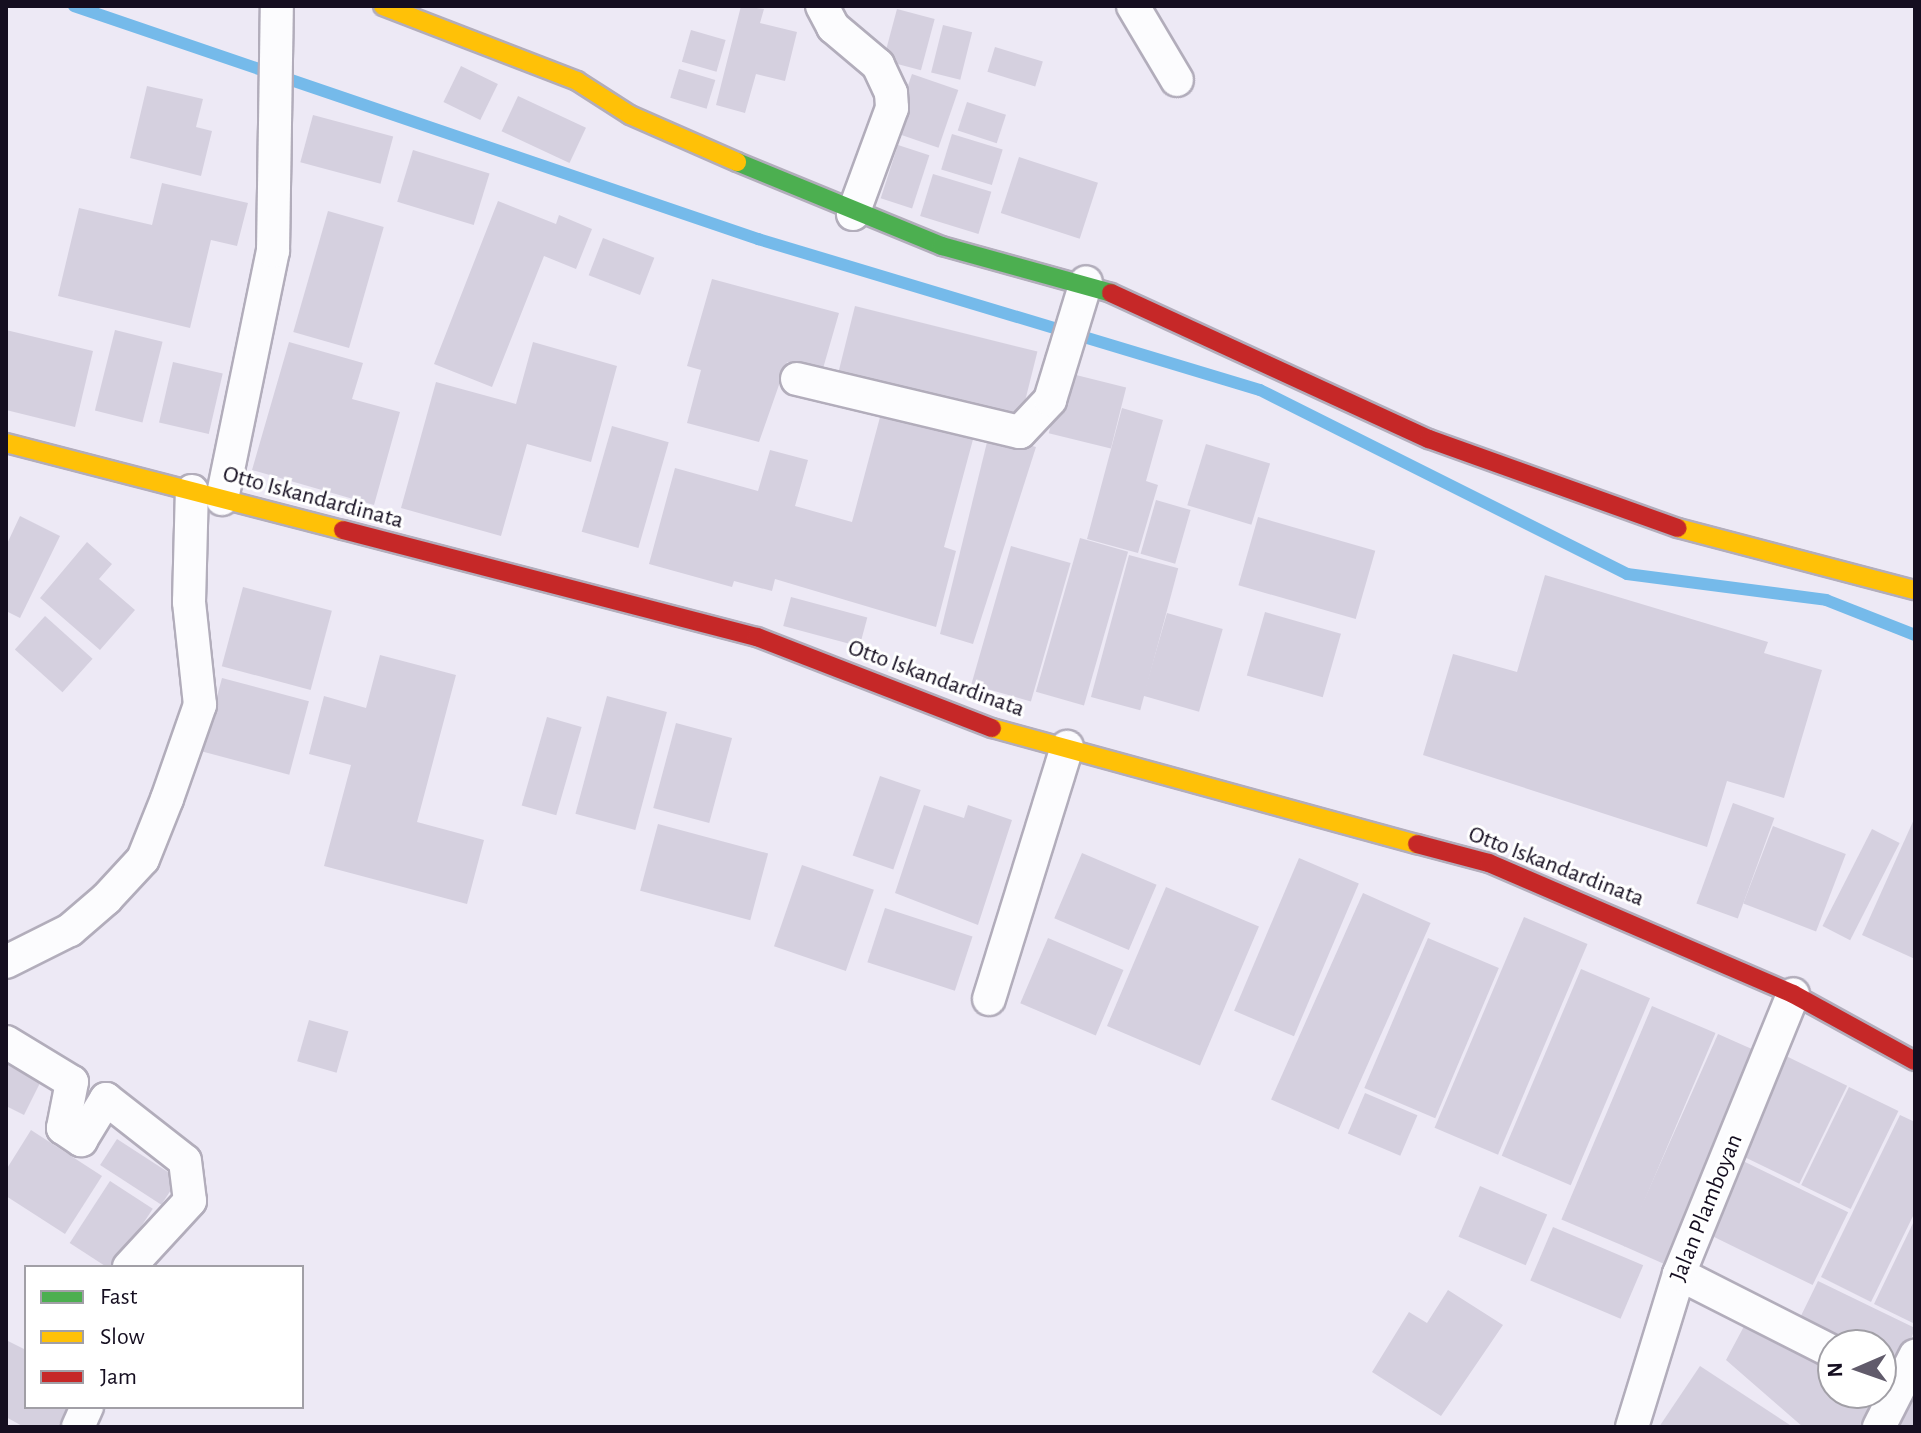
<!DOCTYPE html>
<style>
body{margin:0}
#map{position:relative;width:1921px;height:1433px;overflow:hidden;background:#ede9f5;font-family:"Alegreya Sans",sans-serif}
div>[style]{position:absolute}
.stream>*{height:12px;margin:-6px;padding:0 6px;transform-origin:6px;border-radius:6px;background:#75baea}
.building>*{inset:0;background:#d5d0df;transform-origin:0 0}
.roads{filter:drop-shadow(2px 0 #b2adbb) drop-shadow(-2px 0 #b2adbb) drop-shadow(0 2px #b2adbb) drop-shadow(0 -2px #b2adbb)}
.street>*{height:32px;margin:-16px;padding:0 16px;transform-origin:16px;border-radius:16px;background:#fcfcfe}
.fast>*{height:18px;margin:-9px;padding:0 9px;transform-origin:9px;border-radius:9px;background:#4caf50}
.slow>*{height:18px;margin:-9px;padding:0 9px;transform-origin:9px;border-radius:9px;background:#ffc107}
.jam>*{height:18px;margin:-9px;padding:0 9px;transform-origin:9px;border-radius:9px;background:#c62828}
span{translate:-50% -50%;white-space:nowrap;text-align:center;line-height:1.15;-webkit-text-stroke:6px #fff;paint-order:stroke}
.street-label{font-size:24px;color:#150e20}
.frame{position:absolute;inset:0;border:8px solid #150e20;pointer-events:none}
.legend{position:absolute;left:24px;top:1265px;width:280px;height:144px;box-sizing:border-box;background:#fff;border:2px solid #a19fa6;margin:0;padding:10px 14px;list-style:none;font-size:24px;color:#150e20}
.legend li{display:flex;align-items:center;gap:16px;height:40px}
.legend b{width:40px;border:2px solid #a19fa6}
.north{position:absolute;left:1817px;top:1329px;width:80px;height:80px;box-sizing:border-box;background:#fff;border:2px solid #a19fa6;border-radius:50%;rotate:268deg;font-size:22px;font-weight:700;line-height:32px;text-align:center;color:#150e20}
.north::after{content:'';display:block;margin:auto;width:28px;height:36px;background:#615b6b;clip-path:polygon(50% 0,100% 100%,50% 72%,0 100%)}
</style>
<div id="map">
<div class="stream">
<div style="left:74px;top:6px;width:723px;rotate:18.81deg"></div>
<div style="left:758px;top:239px;width:524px;rotate:16.74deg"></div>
<div style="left:1260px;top:390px;width:411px;rotate:26.6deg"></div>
<div style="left:1627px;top:574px;width:201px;rotate:7.4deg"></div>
<div style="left:1826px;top:600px;width:96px;rotate:21.5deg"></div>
</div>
<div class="building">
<div style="clip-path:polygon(741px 6px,764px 9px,760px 23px,797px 32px,785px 81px,756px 74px,745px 113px,716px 105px)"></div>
<div style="left:897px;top:9px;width:39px;height:53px;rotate:15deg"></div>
<div style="left:943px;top:25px;width:30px;height:49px;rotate:14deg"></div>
<div style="left:691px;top:30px;width:36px;height:33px;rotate:16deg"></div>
<div style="left:995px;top:47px;width:50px;height:26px;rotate:17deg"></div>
<div style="left:461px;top:66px;width:41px;height:40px;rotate:26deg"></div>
<div style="left:679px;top:69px;width:38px;height:30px;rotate:17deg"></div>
<div style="left:912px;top:74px;width:49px;height:61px;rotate:19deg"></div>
<div style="clip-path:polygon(147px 86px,203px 99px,196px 127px,212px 131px,201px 176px,130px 158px)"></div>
<div style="left:518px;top:96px;width:75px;height:39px;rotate:25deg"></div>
<div style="left:967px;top:102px;width:41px;height:30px;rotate:18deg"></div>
<div style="left:313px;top:115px;width:83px;height:49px;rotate:15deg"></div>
<div style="left:952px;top:134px;width:53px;height:37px;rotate:17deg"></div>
<div style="left:898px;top:145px;width:33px;height:56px;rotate:18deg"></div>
<div style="left:413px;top:150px;width:80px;height:54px;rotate:17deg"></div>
<div style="left:1019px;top:157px;width:83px;height:59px;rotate:18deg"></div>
<div style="left:933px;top:174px;width:61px;height:44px;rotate:17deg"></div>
<div style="clip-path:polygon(162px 183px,248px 203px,237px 246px,211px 240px,190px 328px,58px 296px,79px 208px,152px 225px)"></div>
<div style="clip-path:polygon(498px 201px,556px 224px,559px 215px,592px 229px,576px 269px,544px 256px,492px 387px,434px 364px)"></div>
<div style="left:328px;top:211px;width:58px;height:126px;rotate:16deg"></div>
<div style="left:603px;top:238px;width:55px;height:40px;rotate:21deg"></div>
<div style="clip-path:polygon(712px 279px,839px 313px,822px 372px,787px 362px,759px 442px,687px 423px,701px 370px,687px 366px)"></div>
<div style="left:855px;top:306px;width:188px;height:73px;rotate:14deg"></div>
<div style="clip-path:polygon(6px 330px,93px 351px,75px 427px,6px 410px)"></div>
<div style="left:115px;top:330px;width:49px;height:83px;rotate:14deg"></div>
<div style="clip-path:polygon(289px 342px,363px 363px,352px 399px,400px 412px,374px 505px,252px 470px)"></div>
<div style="clip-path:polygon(533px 342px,617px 366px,591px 462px,527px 444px,501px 536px,401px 508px,436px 382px,516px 404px)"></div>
<div style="left:173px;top:362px;width:51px;height:62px;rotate:13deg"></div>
<div style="left:1064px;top:372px;width:64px;height:63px;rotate:14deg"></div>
<div style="clip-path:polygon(883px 406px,975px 432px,944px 547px,956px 551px,936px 627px,775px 579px,772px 591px,734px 581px,732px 587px,649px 564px,675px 468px,758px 491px,770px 450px,808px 460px,795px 506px,852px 522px)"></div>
<div style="clip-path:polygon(1122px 408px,1163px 420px,1146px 481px,1158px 485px,1138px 553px,1087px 539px)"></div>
<div style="left:612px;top:426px;width:59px;height:110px;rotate:16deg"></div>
<div style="clip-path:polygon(989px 434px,1036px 447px,973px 644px,940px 634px)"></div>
<div style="left:1206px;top:444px;width:67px;height:64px;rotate:17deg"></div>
<div style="left:1156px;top:500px;width:36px;height:56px;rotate:16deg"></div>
<div style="clip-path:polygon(20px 516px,60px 536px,20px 618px,6px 611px,6px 546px)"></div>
<div style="left:1258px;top:517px;width:122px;height:71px;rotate:16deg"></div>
<div style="left:1080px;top:538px;width:50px;height:160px;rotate:16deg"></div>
<div style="clip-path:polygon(87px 542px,112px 564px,99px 579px,135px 610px,100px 650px,40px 598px)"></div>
<div style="left:1011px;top:546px;width:62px;height:144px;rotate:16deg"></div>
<div style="left:1129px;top:555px;width:51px;height:147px;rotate:15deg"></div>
<div style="clip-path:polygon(1545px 575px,1768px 642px,1764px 653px,1822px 670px,1784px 798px,1727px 781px,1707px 847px,1423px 755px,1453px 654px,1517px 672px)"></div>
<div style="left:243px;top:587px;width:92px;height:82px;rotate:15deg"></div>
<div style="left:791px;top:597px;width:79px;height:30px;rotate:15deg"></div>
<div style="left:1265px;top:612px;width:79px;height:66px;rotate:16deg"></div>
<div style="left:1167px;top:613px;width:58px;height:86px;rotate:16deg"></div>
<div style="left:45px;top:616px;width:64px;height:45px;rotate:42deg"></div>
<div style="clip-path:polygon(380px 655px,456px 675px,417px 822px,484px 840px,467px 904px,324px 866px,351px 765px,309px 754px,324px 696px,366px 708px)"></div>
<div style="left:222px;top:678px;width:90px;height:76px;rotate:15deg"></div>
<div style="left:607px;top:696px;width:62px;height:122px;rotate:15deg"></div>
<div style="left:547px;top:717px;width:36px;height:92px;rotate:16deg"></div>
<div style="left:676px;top:723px;width:58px;height:88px;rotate:15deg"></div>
<div style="left:880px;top:776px;width:43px;height:84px;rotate:19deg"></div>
<div style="left:1733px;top:803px;width:44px;height:107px;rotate:20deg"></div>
<div style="clip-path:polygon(924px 805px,964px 818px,968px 805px,1012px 820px,978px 925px,895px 893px)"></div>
<div style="clip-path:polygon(1915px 817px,1915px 959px,1862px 935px)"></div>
<div style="left:658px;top:824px;width:114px;height:69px;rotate:15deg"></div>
<div style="left:1773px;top:826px;width:78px;height:83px;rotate:21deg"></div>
<div style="left:1872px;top:829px;width:31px;height:109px;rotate:27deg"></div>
<div style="left:1082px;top:853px;width:81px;height:71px;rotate:23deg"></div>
<div style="left:1299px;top:858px;width:65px;height:166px;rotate:23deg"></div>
<div style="left:802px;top:865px;width:76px;height:86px;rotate:19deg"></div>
<div style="left:1166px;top:887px;width:101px;height:151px;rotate:23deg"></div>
<div style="left:1363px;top:893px;width:74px;height:226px;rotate:24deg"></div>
<div style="left:885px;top:908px;width:92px;height:57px;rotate:18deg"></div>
<div style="left:1524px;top:917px;width:69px;height:229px;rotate:23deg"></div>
<div style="left:1048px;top:938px;width:82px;height:71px;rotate:23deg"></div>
<div style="left:1428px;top:938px;width:77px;height:163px;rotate:23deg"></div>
<div style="left:1581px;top:969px;width:75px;height:203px;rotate:23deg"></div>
<div style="left:1652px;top:1006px;width:69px;height:232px;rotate:23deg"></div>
<div style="left:309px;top:1020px;width:41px;height:43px;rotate:16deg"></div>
<div style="left:1718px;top:1034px;width:45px;height:232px;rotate:24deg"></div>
<div style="left:1786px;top:1056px;width:68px;height:109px;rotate:26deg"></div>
<div style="clip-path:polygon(6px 1061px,42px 1079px,24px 1115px,6px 1106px)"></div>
<div style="left:1849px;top:1087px;width:55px;height:109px;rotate:26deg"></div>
<div style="left:1365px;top:1093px;width:57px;height:44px;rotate:23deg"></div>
<div style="clip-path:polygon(1900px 1115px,1915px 1122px,1915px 1212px,1871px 1302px,1821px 1277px)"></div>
<div style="clip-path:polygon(31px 1130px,102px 1176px,65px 1234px,6px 1196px,6px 1170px)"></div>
<div style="left:117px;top:1139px;width:73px;height:31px;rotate:33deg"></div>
<div style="left:1743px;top:1161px;width:117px;height:81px;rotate:26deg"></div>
<div style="left:110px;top:1181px;width:51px;height:74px;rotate:33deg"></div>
<div style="left:1480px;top:1186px;width:73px;height:55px;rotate:23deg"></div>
<div style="clip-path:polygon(1915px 1219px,1915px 1324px,1874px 1304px)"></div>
<div style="left:1553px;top:1227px;width:98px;height:58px;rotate:23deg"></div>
<div style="clip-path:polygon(1818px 1281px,1915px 1328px,1898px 1376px,1881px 1368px,1881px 1345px,1835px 1345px,1796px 1326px)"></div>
<div style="clip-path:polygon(1448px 1290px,1503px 1325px,1441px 1416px,1372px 1372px,1409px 1312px,1427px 1323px)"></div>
<div style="clip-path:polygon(1750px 1315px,1833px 1361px,1833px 1393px,1881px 1393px,1881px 1387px,1892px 1393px,1874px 1427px,1803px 1427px,1726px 1360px)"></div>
<div style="clip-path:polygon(6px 1340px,26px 1350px,26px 1407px,70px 1407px,60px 1427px,24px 1427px,6px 1417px)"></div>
<div style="clip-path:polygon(1700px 1366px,1793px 1427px,1659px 1427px)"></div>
<div style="clip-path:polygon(1905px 1394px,1915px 1400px,1915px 1427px,1886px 1427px)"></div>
</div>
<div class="roads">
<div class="street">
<div style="left:822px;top:6px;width:24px;rotate:62deg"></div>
<div style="left:833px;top:27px;width:59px;rotate:40.2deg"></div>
<div style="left:878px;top:65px;width:31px;rotate:65deg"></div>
<div style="left:891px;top:93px;width:15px;rotate:86deg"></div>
<div style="left:892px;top:108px;width:113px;rotate:110.2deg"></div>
<div style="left:1133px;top:6px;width:86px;rotate:59.3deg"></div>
<div style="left:797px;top:379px;width:229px;rotate:13.4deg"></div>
<div style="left:1020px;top:432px;width:44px;rotate:-46.8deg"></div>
<div style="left:1050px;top:400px;width:123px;rotate:-73deg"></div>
<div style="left:222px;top:499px;width:253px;rotate:-78.4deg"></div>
<div style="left:273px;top:251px;width:245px;rotate:-89.1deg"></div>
<div style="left:6px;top:962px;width:72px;rotate:-26.6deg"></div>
<div style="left:70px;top:930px;width:48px;rotate:-40.7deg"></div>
<div style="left:106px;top:899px;width:54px;rotate:-47.2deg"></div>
<div style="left:143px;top:859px;width:65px;rotate:-68.2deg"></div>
<div style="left:167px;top:799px;width:100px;rotate:-70.7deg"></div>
<div style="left:200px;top:705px;width:104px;rotate:-96.1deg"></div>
<div style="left:189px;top:602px;width:111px;rotate:-88.5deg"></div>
<div style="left:989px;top:999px;width:264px;rotate:-72.8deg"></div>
<div style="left:6px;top:1042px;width:77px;rotate:31.2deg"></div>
<div style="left:72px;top:1082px;width:47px;rotate:101.1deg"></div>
<div style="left:63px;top:1128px;width:22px;rotate:34deg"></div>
<div style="left:81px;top:1140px;width:48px;rotate:-58.6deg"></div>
<div style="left:106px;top:1099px;width:100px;rotate:38.1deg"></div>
<div style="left:185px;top:1161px;width:40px;rotate:82.9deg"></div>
<div style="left:190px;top:1201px;width:90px;rotate:132.7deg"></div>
<div style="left:1679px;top:1274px;width:173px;rotate:26.9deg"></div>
<div style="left:78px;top:1427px;width:22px;rotate:-66deg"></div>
<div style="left:1632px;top:1427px;width:160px;rotate:-72.9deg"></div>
<div style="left:1679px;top:1274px;width:302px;rotate:-67.8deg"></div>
<div style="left:1879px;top:1427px;width:80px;rotate:-63.1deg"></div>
</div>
<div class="fast">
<div style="left:737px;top:162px;width:222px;rotate:22.3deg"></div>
<div style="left:942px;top:246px;width:175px;rotate:15.5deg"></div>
</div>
<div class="slow">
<div style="left:383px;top:6px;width:208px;rotate:21.1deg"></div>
<div style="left:577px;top:81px;width:63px;rotate:32.7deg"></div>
<div style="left:630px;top:115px;width:117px;rotate:23.7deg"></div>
<div style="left:6px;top:443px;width:348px;rotate:14.5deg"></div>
<div style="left:1678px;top:528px;width:245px;rotate:14.7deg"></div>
<div style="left:992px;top:728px;width:441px;rotate:15.3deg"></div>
</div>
<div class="jam">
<div style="left:1111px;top:293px;width:350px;rotate:24.7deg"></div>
<div style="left:1429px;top:439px;width:264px;rotate:19.7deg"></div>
<div style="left:343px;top:530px;width:428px;rotate:14.5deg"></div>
<div style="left:757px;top:637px;width:252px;rotate:21.2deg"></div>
<div style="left:1417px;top:844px;width:74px;rotate:14.8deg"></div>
<div style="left:1489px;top:863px;width:331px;rotate:23.3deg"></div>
<div style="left:1793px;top:994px;width:139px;rotate:28.8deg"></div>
</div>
</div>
<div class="street-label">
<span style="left:313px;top:498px;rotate:15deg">Otto Iskandardinata</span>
<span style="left:936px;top:679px;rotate:20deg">Otto Iskandardinata</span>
<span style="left:1556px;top:867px;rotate:21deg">Otto Iskandardinata</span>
<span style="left:1707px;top:1208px;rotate:-68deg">Jalan Plamboyan</span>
</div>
<div class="frame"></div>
<ul class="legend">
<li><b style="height:10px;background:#4caf50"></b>Fast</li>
<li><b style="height:10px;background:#ffc107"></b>Slow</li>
<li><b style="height:10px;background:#c62828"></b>Jam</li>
</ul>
<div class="north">N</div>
</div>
